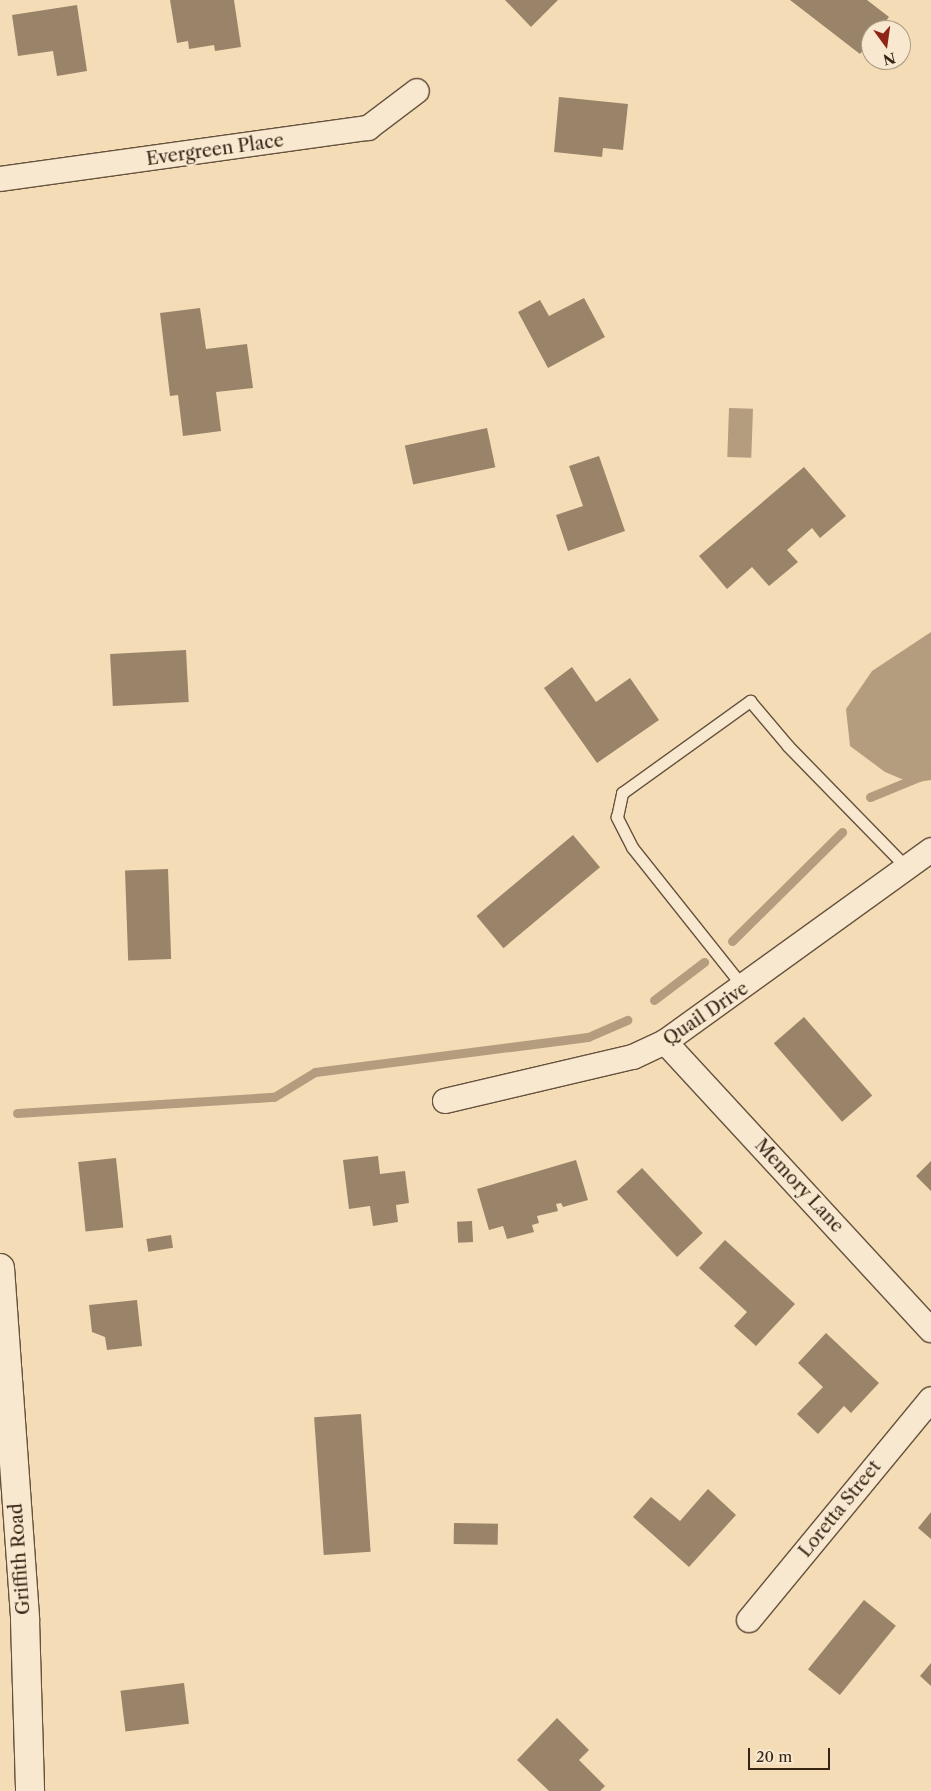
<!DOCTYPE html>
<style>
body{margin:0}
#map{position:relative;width:931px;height:1791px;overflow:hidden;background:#f4dcb6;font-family:"Libre Caslon Text",serif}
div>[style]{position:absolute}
.water>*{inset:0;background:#b49d7f;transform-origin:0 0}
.stream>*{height:9px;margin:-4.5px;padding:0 4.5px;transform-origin:4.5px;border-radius:4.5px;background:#b49d7f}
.building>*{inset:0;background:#998469;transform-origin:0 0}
.roads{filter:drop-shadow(1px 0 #66523d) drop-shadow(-1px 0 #66523d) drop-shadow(0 1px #66523d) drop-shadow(0 -1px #66523d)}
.lane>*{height:11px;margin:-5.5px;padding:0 5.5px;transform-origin:5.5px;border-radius:5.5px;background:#f8e8d0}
.street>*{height:24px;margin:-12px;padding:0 12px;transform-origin:12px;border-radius:12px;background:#f8e8d0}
.secondary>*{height:28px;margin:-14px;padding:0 14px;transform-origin:14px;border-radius:14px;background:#f8e8d0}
span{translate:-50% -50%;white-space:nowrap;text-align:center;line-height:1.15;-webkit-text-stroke:4.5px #f8e8d0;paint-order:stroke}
.street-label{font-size:18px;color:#372415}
.north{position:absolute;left:861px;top:20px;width:50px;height:50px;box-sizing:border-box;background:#f8e8d0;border:1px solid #ab9a85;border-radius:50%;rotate:166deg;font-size:14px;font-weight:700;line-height:20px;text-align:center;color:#372415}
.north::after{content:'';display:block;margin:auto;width:18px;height:22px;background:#8f2418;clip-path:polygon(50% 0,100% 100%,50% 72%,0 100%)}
.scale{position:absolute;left:748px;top:1748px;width:82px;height:22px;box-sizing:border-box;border:2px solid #372415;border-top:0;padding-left:6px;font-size:15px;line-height:18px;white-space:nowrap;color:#372415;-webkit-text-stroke:4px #f8e8d0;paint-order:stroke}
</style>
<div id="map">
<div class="water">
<div style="left:729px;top:408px;width:24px;height:49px;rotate:2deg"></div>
<div style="clip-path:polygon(931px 632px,931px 780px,911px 783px,885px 772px,850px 746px,846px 709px,872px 671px)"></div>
</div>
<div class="stream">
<div style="left:870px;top:797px;width:66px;rotate:-22.3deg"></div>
<div style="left:732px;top:941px;width:155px;rotate:-44.7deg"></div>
<div style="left:654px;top:1000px;width:63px;rotate:-37.2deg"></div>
<div style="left:17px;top:1113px;width:257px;rotate:-3.6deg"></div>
<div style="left:274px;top:1097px;width:48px;rotate:-31.4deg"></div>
<div style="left:315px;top:1072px;width:275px;rotate:-7.3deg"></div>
<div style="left:588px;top:1037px;width:43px;rotate:-23.6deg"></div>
</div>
<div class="building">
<div style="clip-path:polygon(170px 0,234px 0,241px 47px,215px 51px,214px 45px,189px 49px,188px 41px,177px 43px)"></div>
<div style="clip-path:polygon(505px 0,558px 0,531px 27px)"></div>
<div style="clip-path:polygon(790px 0,867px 0,889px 17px,879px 30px,871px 30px,871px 40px,860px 54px)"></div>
<div style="clip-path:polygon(77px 5px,87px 71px,57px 76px,53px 51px,18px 56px,12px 15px)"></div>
<div style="clip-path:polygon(559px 97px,628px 104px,623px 150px,603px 148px,602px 157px,554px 152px)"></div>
<div style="clip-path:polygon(584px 298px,605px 337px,548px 368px,518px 312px,540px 300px,549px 316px)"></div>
<div style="clip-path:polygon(200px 308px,206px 349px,247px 344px,253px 388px,216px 392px,221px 431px,183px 436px,178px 395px,170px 396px,160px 313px)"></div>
<div style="left:487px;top:428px;width:40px;height:84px;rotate:78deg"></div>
<div style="clip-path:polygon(599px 456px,625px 531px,568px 551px,556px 515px,583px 506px,569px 466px)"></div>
<div style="clip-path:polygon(804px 467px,846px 516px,820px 538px,812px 528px,787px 550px,798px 562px,769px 586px,752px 567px,727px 589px,699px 556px)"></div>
<div style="left:186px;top:650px;width:52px;height:76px;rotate:87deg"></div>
<div style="clip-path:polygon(572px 667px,596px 702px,630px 678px,659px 720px,597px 763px,544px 688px)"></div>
<div style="left:573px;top:835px;width:42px;height:126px;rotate:50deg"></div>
<div style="left:168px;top:869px;width:90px;height:43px;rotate:88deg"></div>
<div style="left:804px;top:1017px;width:104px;height:40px;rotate:49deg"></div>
<div style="clip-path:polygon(378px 1156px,380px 1174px,405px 1171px,409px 1203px,396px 1205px,398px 1222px,373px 1226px,370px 1206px,349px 1209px,343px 1160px)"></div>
<div style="left:116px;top:1158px;width:70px;height:38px;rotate:84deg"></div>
<div style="clip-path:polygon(576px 1160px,588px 1200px,563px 1207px,561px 1203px,556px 1204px,558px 1211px,537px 1216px,539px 1223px,532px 1225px,534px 1232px,507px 1239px,503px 1226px,489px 1230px,477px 1189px)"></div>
<div style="clip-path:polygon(931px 1161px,931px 1191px,916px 1176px)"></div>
<div style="left:642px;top:1168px;width:89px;height:35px;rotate:47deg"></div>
<div style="left:472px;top:1221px;width:21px;height:15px;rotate:87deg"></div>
<div style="left:171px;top:1235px;width:13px;height:25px;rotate:81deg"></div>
<div style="clip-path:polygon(725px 1240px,795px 1304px,756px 1346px,734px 1326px,747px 1312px,699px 1268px)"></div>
<div style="clip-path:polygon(137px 1300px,142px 1346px,107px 1350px,105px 1337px,92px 1332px,89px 1305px)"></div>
<div style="clip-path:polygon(826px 1333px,879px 1383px,851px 1413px,844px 1406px,818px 1434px,797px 1414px,823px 1387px,798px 1363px)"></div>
<div style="left:361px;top:1414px;width:138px;height:47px;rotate:86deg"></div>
<div style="clip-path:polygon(708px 1489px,736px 1515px,689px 1567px,633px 1517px,651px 1497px,680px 1521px)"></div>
<div style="clip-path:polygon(931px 1512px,931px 1539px,918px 1528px)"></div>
<div style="left:454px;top:1523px;width:44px;height:21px;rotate:1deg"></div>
<div style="left:864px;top:1600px;width:41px;height:89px;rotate:39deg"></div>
<div style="clip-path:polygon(931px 1663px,931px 1686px,920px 1676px)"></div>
<div style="left:184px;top:1683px;width:41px;height:64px;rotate:83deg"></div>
<div style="clip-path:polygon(557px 1718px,589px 1750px,579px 1760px,605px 1786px,600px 1791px,549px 1791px,517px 1760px)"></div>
</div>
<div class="roads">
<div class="lane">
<div style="left:744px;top:988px;width:180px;rotate:-128.5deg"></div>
<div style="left:632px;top:847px;width:34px;rotate:-117deg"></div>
<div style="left:617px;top:817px;width:25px;rotate:-78deg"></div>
<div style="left:622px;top:793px;width:158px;rotate:-35.7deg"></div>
<div style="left:750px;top:701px;width:59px;rotate:49.8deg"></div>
<div style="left:788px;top:746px;width:170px;rotate:45.7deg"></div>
</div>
<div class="street">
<div style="left:0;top:179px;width:372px;rotate:-7.9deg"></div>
<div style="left:368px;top:128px;width:61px;rotate:-37.1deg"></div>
<div style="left:665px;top:1042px;width:392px;rotate:47.3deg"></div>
<div style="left:445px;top:1101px;width:193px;rotate:-13.2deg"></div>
<div style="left:633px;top:1057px;width:35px;rotate:-25deg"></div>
<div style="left:665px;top:1042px;width:328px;rotate:-35.8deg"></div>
<div style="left:749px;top:1620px;width:286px;rotate:-50.5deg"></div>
</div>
<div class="secondary">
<div style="left:0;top:1268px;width:353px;rotate:85.9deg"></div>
<div style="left:25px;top:1620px;width:171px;rotate:88.3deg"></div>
</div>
</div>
<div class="street-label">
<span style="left:215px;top:150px;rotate:-8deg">Evergreen Place</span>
<span style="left:706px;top:1014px;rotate:-34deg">Quail Drive</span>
<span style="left:799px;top:1186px;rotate:47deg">Memory Lane</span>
<span style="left:840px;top:1509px;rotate:-51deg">Loretta Street</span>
<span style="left:20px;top:1559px;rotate:-94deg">Griffith Road</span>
</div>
<div class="north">N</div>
<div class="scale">20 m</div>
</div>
